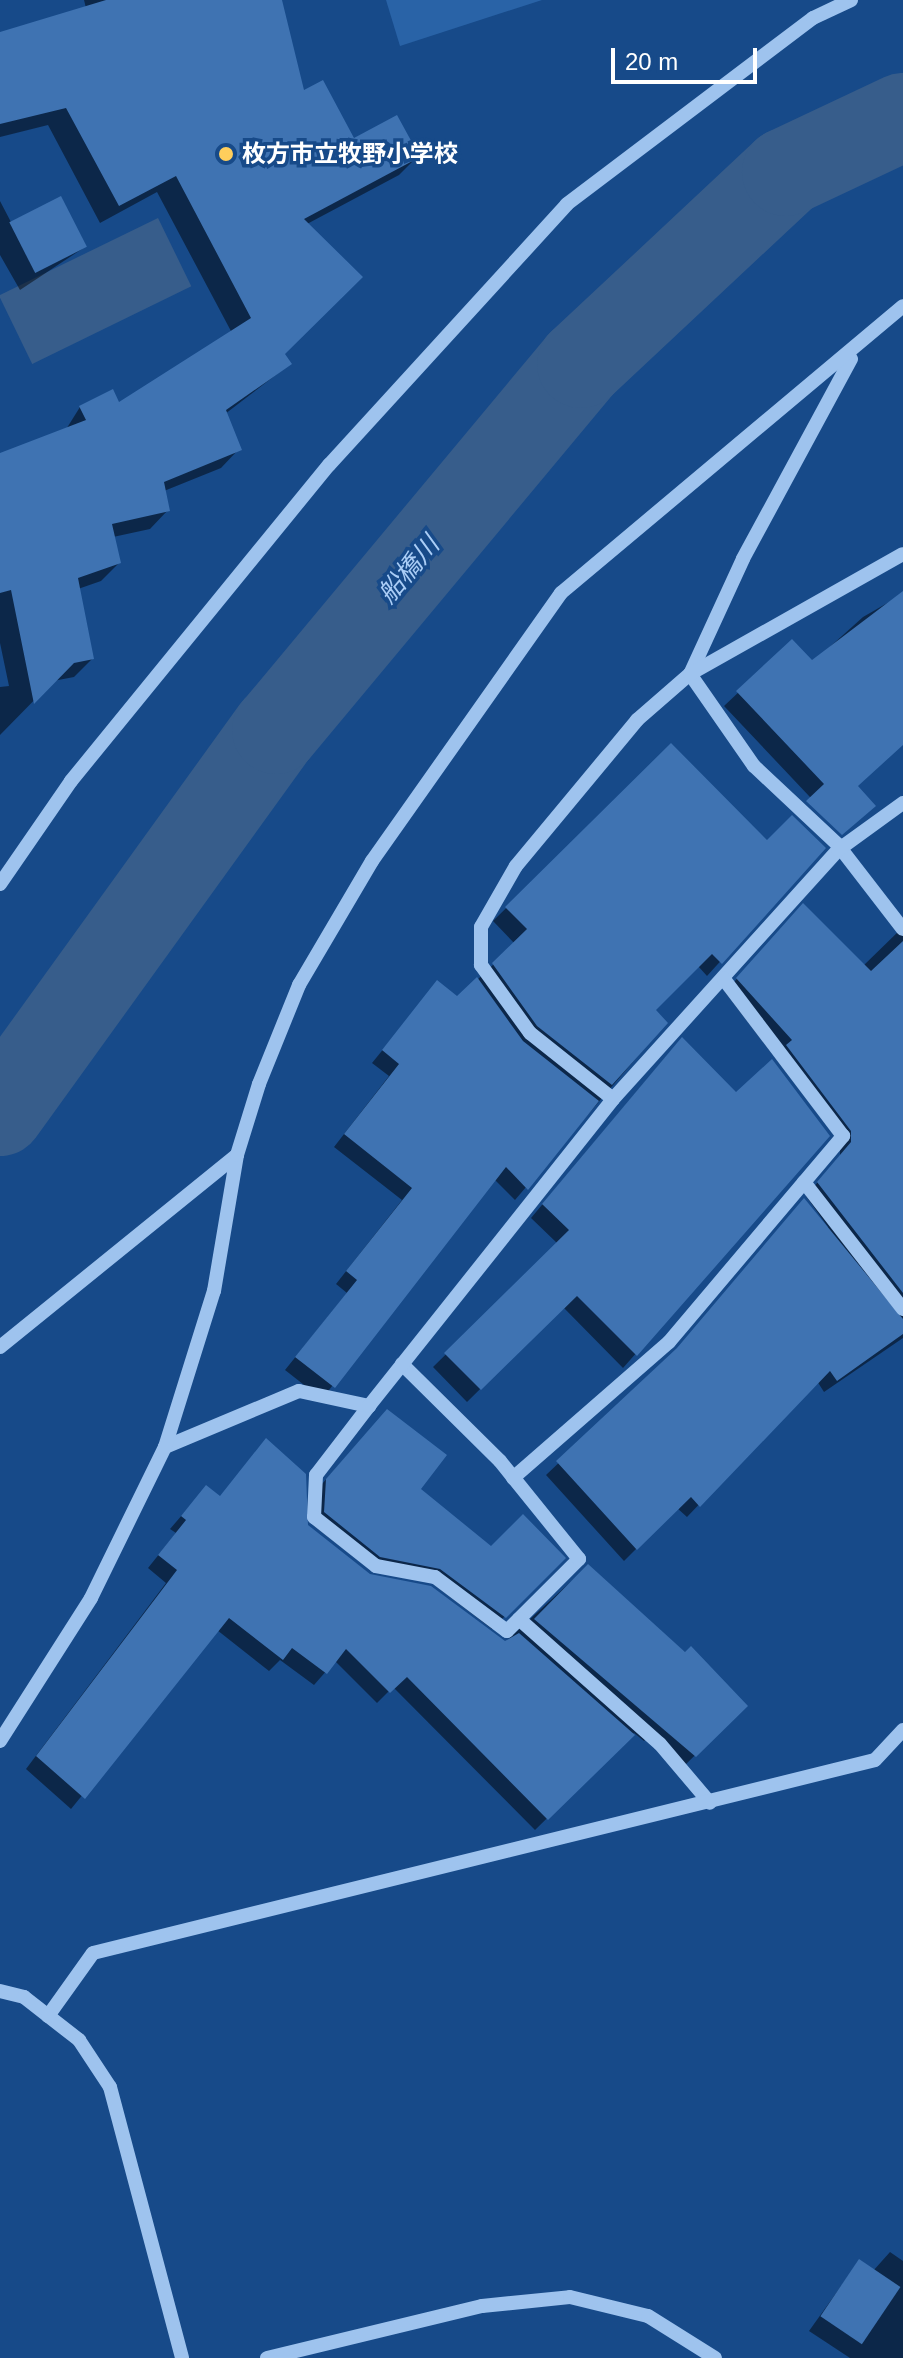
<!DOCTYPE html>
<meta charset="utf-8">
<style>
body{margin:0}
#map{position:relative;width:903px;height:2358px;overflow:hidden;background:#174a89;font-family:Helvetica,"Noto Sans JP",sans-serif}
div>[style]{position:absolute}
.green>*{inset:0;background:#2963a7}
.water>*{inset:0;background:#375d8b;transform-origin:0 0}
.shadow>*{inset:0;background:#0007}
.river>*{height:88px;margin:-44px;padding:0 44px;transform-origin:44px;border-radius:44px;background:#375d8b}
.building>*{inset:0;background:#3f73b2;transform-origin:0 0}
.minor>*{height:14px;margin:-7px;padding:0 7px;transform-origin:7px;border-radius:7px;background:#9ec3ee}
.dots>*{width:22px;height:22px;translate:-50% -50%;box-sizing:border-box;border:4px solid #174a89;border-radius:50%}
span{translate:-50% -50%;white-space:nowrap;text-align:center;line-height:1.15;-webkit-text-stroke:7px #174a89;paint-order:stroke}
.poi-label{font-size:24px;color:#fff;font-weight:700}
.left{translate:0 -50%;text-align:left}
.water-label{font-size:26px;color:#aacdf6;font-style:italic}
.scale{position:absolute;left:611px;top:48px;width:146px;height:36px;box-sizing:border-box;border:4px solid #fff;border-top:0;padding-left:10px;font-size:24px;line-height:28px;white-space:nowrap;color:#fff;-webkit-text-stroke:6px #174a89;paint-order:stroke}
</style>
<div id="map">
<div class="green">
<div style="clip-path:polygon(386px 0,542px 0,400px 46px)"></div>
</div>
<div class="water">
<div style="left:158px;top:218px;width:76px;height:177px;rotate:64deg"></div>
</div>
<div class="shadow">
<div style="clip-path:polygon(84px 0,280px 0,303px 93px,353px 141px,417px 157px,399px 175px,307px 224px,283px 354px,290px 364px,225px 414px,239px 449px,221px 468px,164px 491px,168px 510px,150px 529px,113px 537px,119px 563px,101px 581px,78px 589px,92px 659px,74px 677px,53px 681px,0 735px,0 687px,9px 686px,0 643px,0 458px,65px 431px,80px 407px,118px 405px,232px 333px,157px 192px,100px 223px,48px 125px,0 137px,0 34px,87px 12px)"></div>
<div style="clip-path:polygon(0 201px,12px 224px,85px 247px,20px 290px,0 255px)"></div>
<div style="clip-path:polygon(903px 594px,903px 744px,826px 814px,724px 706px,792px 642px,812px 663px,863px 617px)"></div>
<div style="clip-path:polygon(671px 746px,747px 932px,707px 976px,698px 966px,653px 1010px,666px 1023px,515px 1200px,494px 1179px,322px 1399px,285px 1370px,347px 1293px,336px 1284px,402px 1200px,334px 1147px,389px 1076px,372px 1063px,437px 983px,457px 999px,515px 944px,493px 921px)"></div>
<div style="clip-path:polygon(903px 927px,903px 1338px,824px 1392px,817px 1381px,687px 1517px,677px 1508px,624px 1561px,546px 1475px,668px 1359px,828px 1227px,806px 1196px,840px 1156px,840px 1143px,725px 992px,752px 962px,863px 966px)"></div>
<div style="clip-path:polygon(670px 1052px,736px 1095px,828px 1136px,623px 1368px,563px 1307px,467px 1402px,433px 1367px,558px 1244px,531px 1218px)"></div>
<div style="clip-path:polygon(375px 1424px,419px 1489px,491px 1549px,563px 1558px,492px 1629px,428px 1580px,368px 1568px,313px 1525px,314px 1493px)"></div>
<div style="clip-path:polygon(219px 1498px,306px 1526px,370px 1576px,504px 1643px,588px 1566px,745px 1706px,681px 1769px,649px 1736px,644px 1741px,634px 1733px,535px 1830px,393px 1687px,377px 1703px,335px 1661px,314px 1685px,280px 1660px,269px 1671px,217px 1630px,71px 1809px,26px 1769px,166px 1583px,148px 1568px,176px 1533px,170px 1529px,195px 1500px)"></div>
<div style="clip-path:polygon(890px 2252px,903px 2261px,903px 2358px,850px 2358px,809px 2331px,859px 2261px,873px 2271px)"></div>
</div>
<div class="river">
<div style="left:0;top:1112px;width:471px;rotate:-54.2deg"></div>
<div style="left:276px;top:730px;width:476px;rotate:-50.2deg"></div>
<div style="left:581px;top:364px;width:281px;rotate:-43.1deg"></div>
<div style="left:786px;top:172px;width:129px;rotate:-25.2deg"></div>
</div>
<div class="building">
<div style="clip-path:polygon(106px 0,282px 0,304px 90px,323px 80px,354px 138px,397px 115px,420px 157px,304px 219px,363px 277px,285px 354px,292px 364px,226px 410px,242px 450px,164px 482px,170px 511px,112px 524px,121px 563px,78px 578px,94px 659px,74px 663px,34px 704px,11px 590px,0 593px,0 453px,86px 420px,79px 406px,113px 389px,119px 402px,251px 318px,176px 176px,119px 206px,66px 108px,0 124px,0 32px)"></div>
<div style="left:61px;top:196px;width:57px;height:58px;rotate:63deg"></div>
<div style="clip-path:polygon(903px 591px,903px 745px,858px 786px,876px 806px,842px 835px,806px 801px,824px 784px,736px 691px,792px 639px,812px 660px)"></div>
<div style="clip-path:polygon(671px 743px,767px 840px,792px 815px,826px 848px,722px 964px,712px 954px,656px 1010px,668px 1023px,612px 1085px,537px 1026px,492px 963px,527px 929px,505px 907px)"></div>
<div style="clip-path:polygon(803px 903px,871px 971px,903px 941px,903px 1293px,817px 1182px,851px 1142px,851px 1131px,786px 1045px,792px 1040px,736px 978px)"></div>
<div style="clip-path:polygon(477px 977px,523px 1041px,599px 1101px,528px 1190px,506px 1167px,335px 1388px,295px 1357px,357px 1280px,346px 1271px,412px 1188px,344px 1134px,399px 1064px,382px 1050px,437px 980px,457px 996px)"></div>
<div style="clip-path:polygon(682px 1037px,736px 1092px,772px 1059px,830px 1136px,637px 1356px,577px 1296px,481px 1390px,444px 1353px,569px 1230px,542px 1204px)"></div>
<div style="clip-path:polygon(804px 1198px,903px 1319px,903px 1334px,837px 1381px,830px 1371px,700px 1507px,691px 1497px,637px 1550px,556px 1461px,677px 1348px)"></div>
<div style="clip-path:polygon(387px 1409px,447px 1455px,421px 1489px,491px 1546px,523px 1514px,566px 1558px,506px 1618px,440px 1569px,380px 1557px,324px 1512px,326px 1479px)"></div>
<div style="clip-path:polygon(266px 1438px,306px 1474px,308px 1525px,370px 1574px,431px 1586px,505px 1641px,519px 1633px,635px 1735px,548px 1820px,407px 1677px,390px 1693px,346px 1649px,327px 1674px,292px 1648px,283px 1660px,229px 1618px,85px 1799px,36px 1756px,177px 1570px,158px 1555px,186px 1520px,181px 1516px,206px 1485px,220px 1496px)"></div>
<div style="clip-path:polygon(588px 1564px,685px 1652px,691px 1646px,748px 1706px,696px 1757px,534px 1619px)"></div>
<div style="left:859px;top:2259px;width:50px;height:69px;rotate:34deg"></div>
</div>
<div class="minor">
<div style="left:851px;top:359px;width:227px;rotate:118.4deg"></div>
<div style="left:743px;top:559px;width:127px;rotate:114.7deg"></div>
<div style="left:690px;top:674px;width:112px;rotate:55.2deg"></div>
<div style="left:754px;top:766px;width:115px;rotate:43.2deg"></div>
<div style="left:838px;top:845px;width:106px;rotate:52.3deg"></div>
<div style="left:0;top:884px;width:125px;rotate:-55.4deg"></div>
<div style="left:71px;top:781px;width:408px;rotate:-50.8deg"></div>
<div style="left:329px;top:465px;width:353px;rotate:-47.6deg"></div>
<div style="left:567px;top:204px;width:308px;rotate:-37.1deg"></div>
<div style="left:813px;top:18px;width:42px;rotate:-25.3deg"></div>
<div style="left:613px;top:1099px;width:106px;rotate:-141.5deg"></div>
<div style="left:530px;top:1033px;width:84px;rotate:-125.8deg"></div>
<div style="left:481px;top:965px;width:38px;rotate:-90deg"></div>
<div style="left:481px;top:927px;width:70px;rotate:-60.2deg"></div>
<div style="left:516px;top:866px;width:190px;rotate:-50.3deg"></div>
<div style="left:637px;top:720px;width:70px;rotate:-41deg"></div>
<div style="left:690px;top:674px;width:244px;rotate:-29.4deg"></div>
<div style="left:804px;top:1182px;width:161px;rotate:52.1deg"></div>
<div style="left:0;top:1347px;width:305px;rotate:-39deg"></div>
<div style="left:369px;top:1406px;width:87px;rotate:127.5deg"></div>
<div style="left:316px;top:1475px;width:42px;rotate:92.7deg"></div>
<div style="left:314px;top:1517px;width:79px;rotate:38.3deg"></div>
<div style="left:376px;top:1566px;width:60px;rotate:10.6deg"></div>
<div style="left:435px;top:1577px;width:90px;rotate:36.9deg"></div>
<div style="left:507px;top:1631px;width:102px;rotate:-45deg"></div>
<div style="left:579px;top:1559px;width:126px;rotate:-128.9deg"></div>
<div style="left:500px;top:1461px;width:138px;rotate:-135.3deg"></div>
<div style="left:165px;top:1447px;width:145px;rotate:-22.7deg"></div>
<div style="left:299px;top:1391px;width:72px;rotate:12.1deg"></div>
<div style="left:369px;top:1406px;width:392px;rotate:-51.5deg"></div>
<div style="left:613px;top:1099px;width:336px;rotate:-47.9deg"></div>
<div style="left:838px;top:850px;width:80px;rotate:-35.9deg"></div>
<div style="left:513px;top:1478px;width:207px;rotate:-41.1deg"></div>
<div style="left:669px;top:1342px;width:270px;rotate:-49.8deg"></div>
<div style="left:843px;top:1136px;width:198px;rotate:-127.2deg"></div>
<div style="left:519px;top:1619px;width:188px;rotate:41.6deg"></div>
<div style="left:660px;top:1744px;width:77px;rotate:49.7deg"></div>
<div style="left:0;top:1741px;width:169px;rotate:-57.5deg"></div>
<div style="left:91px;top:1598px;width:168px;rotate:-63.9deg"></div>
<div style="left:165px;top:1447px;width:164px;rotate:-72.6deg"></div>
<div style="left:214px;top:1291px;width:138px;rotate:-80.4deg"></div>
<div style="left:237px;top:1155px;width:74px;rotate:-72.8deg"></div>
<div style="left:259px;top:1084px;width:107px;rotate:-68deg"></div>
<div style="left:299px;top:985px;width:144px;rotate:-59.5deg"></div>
<div style="left:372px;top:861px;width:328px;rotate:-54.8deg"></div>
<div style="left:561px;top:593px;width:446px;rotate:-40deg"></div>
<div style="left:0;top:1991px;width:25px;rotate:14deg"></div>
<div style="left:24px;top:1997px;width:70px;rotate:38deg"></div>
<div style="left:79px;top:2040px;width:56px;rotate:56.6deg"></div>
<div style="left:110px;top:2087px;width:280px;rotate:75.1deg"></div>
<div style="left:48px;top:2016px;width:77px;rotate:-54.5deg"></div>
<div style="left:93px;top:1953px;width:805px;rotate:-13.86deg"></div>
<div style="left:875px;top:1760px;width:41px;rotate:-47deg"></div>
<div style="left:267px;top:2358px;width:221px;rotate:-13.6deg"></div>
<div style="left:482px;top:2306px;width:88px;rotate:-5.8deg"></div>
<div style="left:570px;top:2297px;width:80px;rotate:13.7deg"></div>
<div style="left:648px;top:2316px;width:79px;rotate:32.1deg"></div>
</div>
<div class="dots">
<div style="left:226px;top:154px;background:#ffce5c"></div>
</div>
<div class="poi-label">
<span class="left" style="left:242px;top:154px">枚方市立牧野小学校</span>
</div>
<div class="water-label">
<span style="left:409px;top:570px;rotate:-50deg">船橋川</span>
</div>
<div class="scale">20 m</div>
</div>
